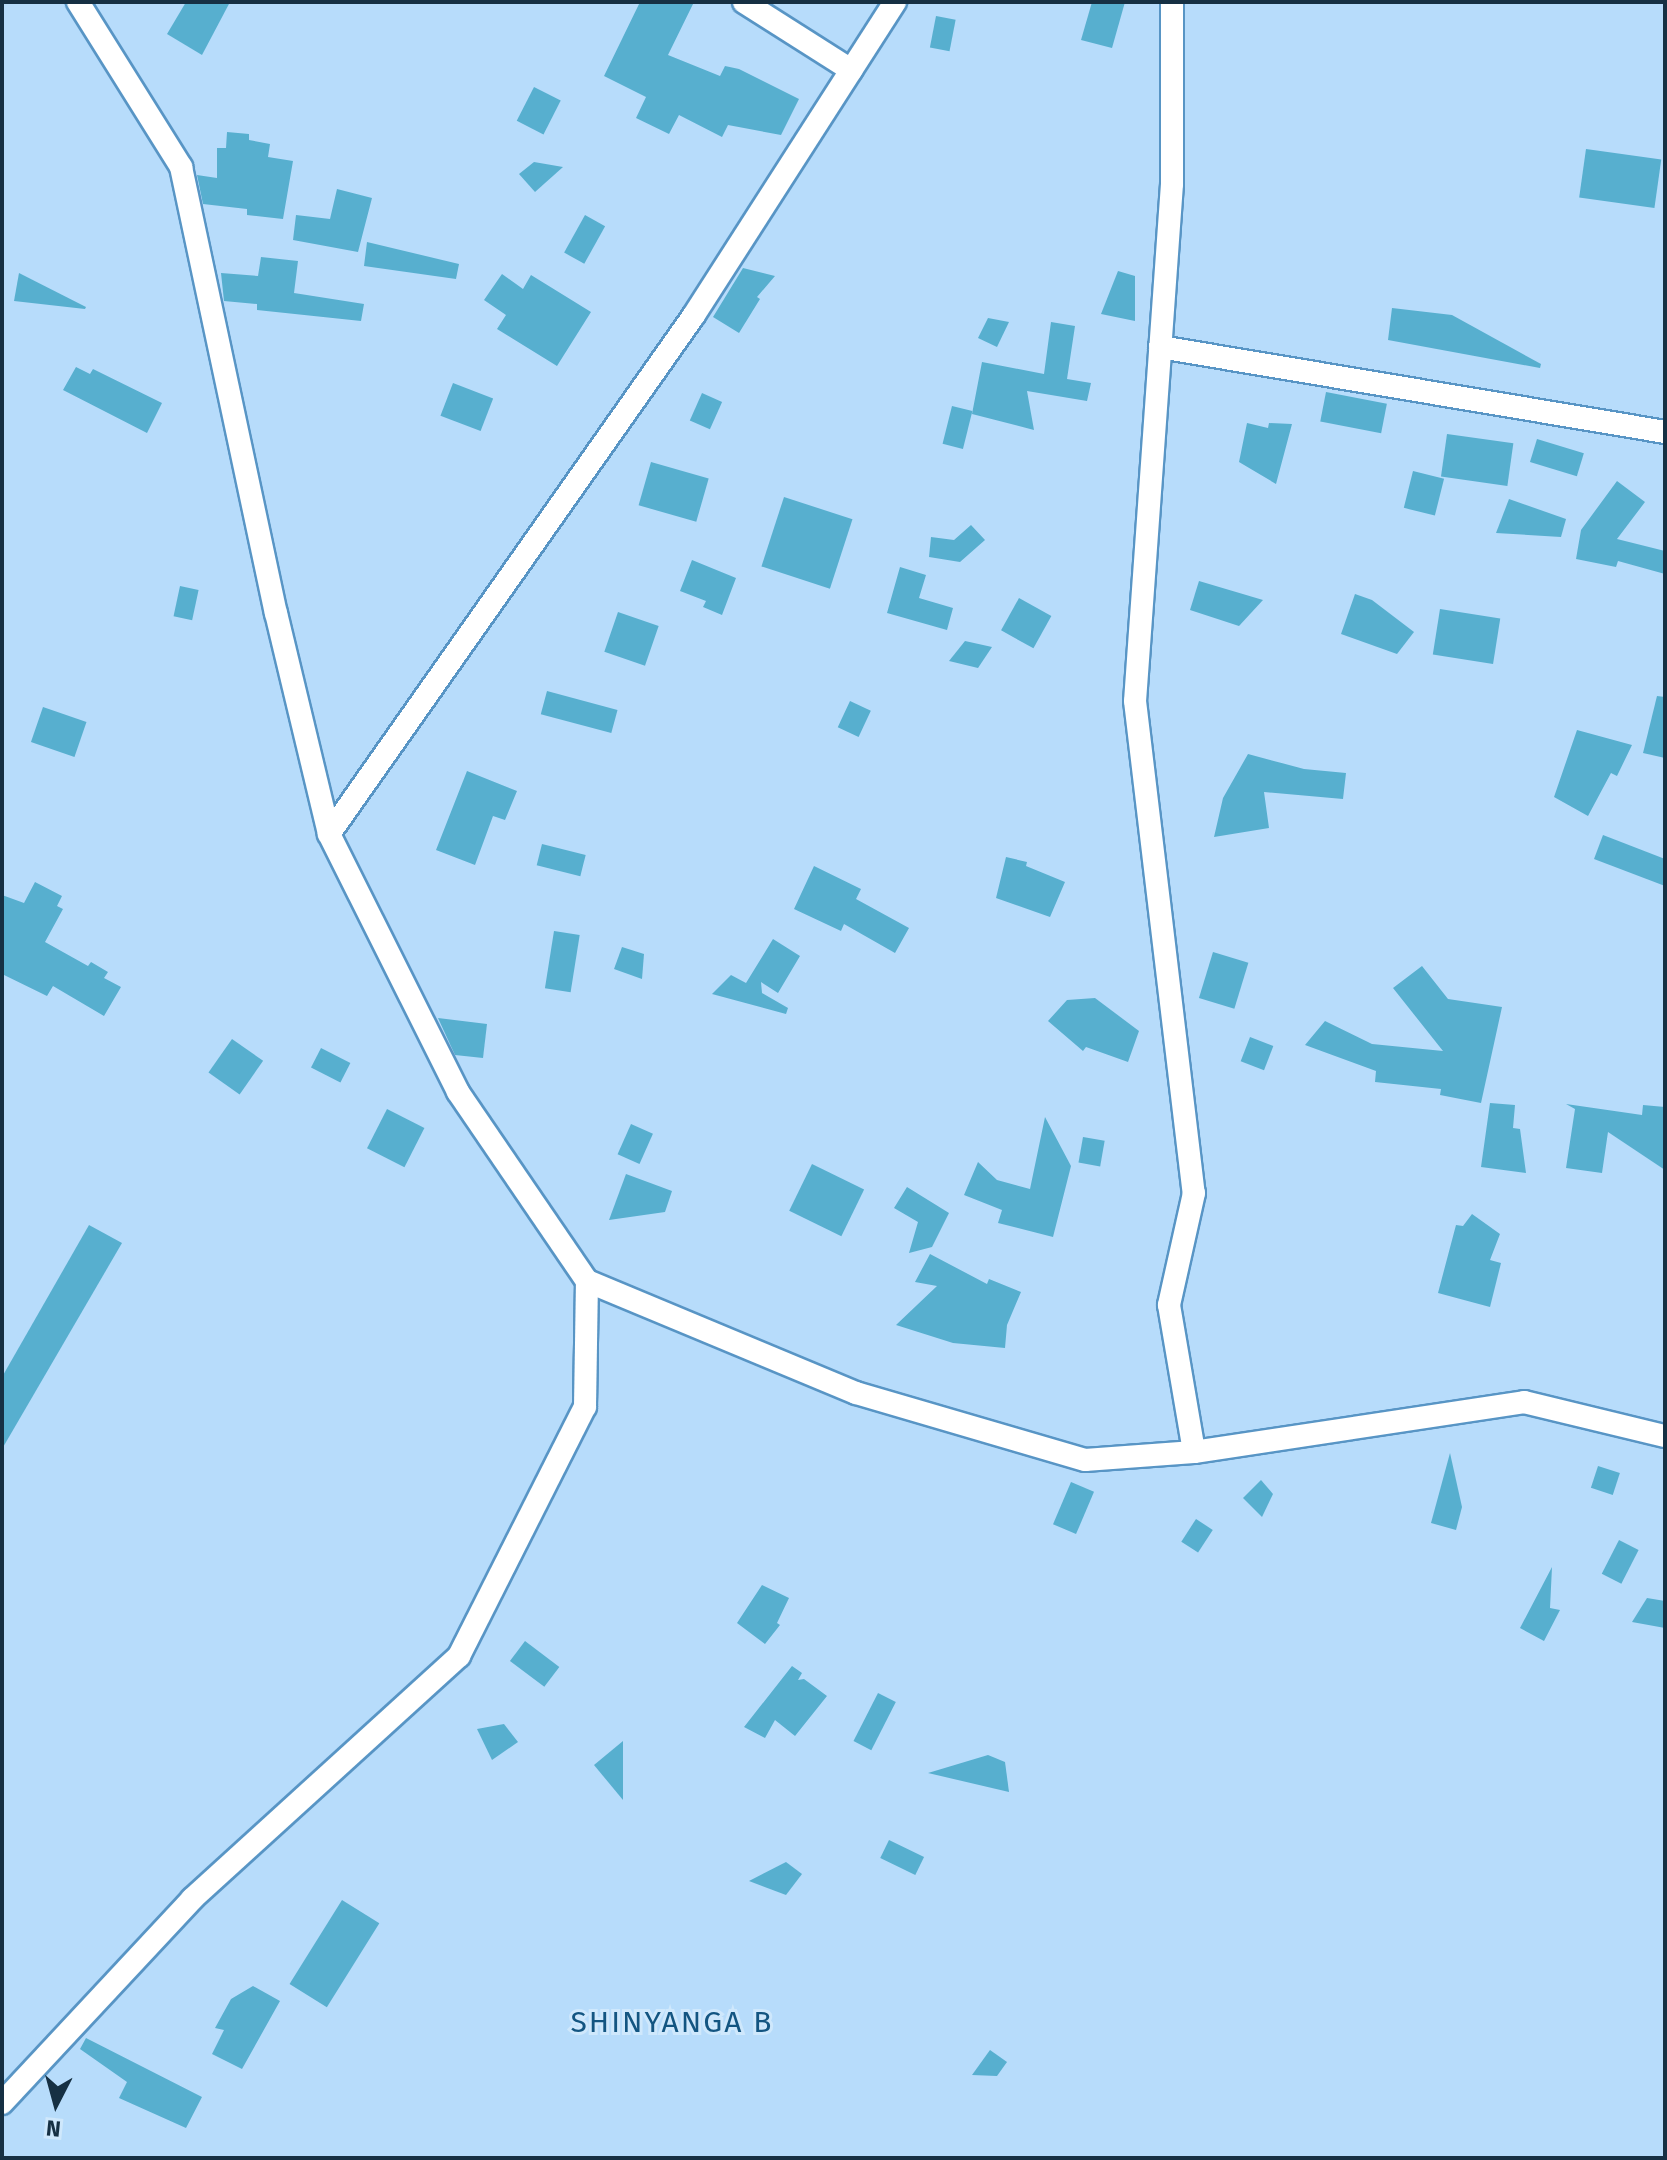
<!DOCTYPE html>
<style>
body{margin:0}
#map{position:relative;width:1667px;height:2160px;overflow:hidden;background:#b7dcfb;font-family:"Fira Sans",sans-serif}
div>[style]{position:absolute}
.building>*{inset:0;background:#57afcf;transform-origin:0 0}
.roads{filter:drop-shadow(2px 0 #5895c5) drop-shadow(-2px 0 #5895c5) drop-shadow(0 2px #5895c5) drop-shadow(0 -2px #5895c5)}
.minor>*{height:22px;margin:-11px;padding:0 11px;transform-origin:11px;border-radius:11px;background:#fff}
span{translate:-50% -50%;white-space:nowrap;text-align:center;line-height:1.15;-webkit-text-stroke:6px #cfe8fc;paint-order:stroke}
.quarter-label{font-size:30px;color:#135581;letter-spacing:2px}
.frame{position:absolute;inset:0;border:4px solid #163043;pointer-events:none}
.north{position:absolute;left:16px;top:2064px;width:80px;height:80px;-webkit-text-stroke:6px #cfe8fc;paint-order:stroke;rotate:186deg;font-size:22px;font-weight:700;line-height:32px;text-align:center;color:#163043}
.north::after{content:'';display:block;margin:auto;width:28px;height:36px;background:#163043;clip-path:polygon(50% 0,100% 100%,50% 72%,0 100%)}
</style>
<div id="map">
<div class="building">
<div style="clip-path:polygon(186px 2px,230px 2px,202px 55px,167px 34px)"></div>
<div style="clip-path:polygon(640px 2px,694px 2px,668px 55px,720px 76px,725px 66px,739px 69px,799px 99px,781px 135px,728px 125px,722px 137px,679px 115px,669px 134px,636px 118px,646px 97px,604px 76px)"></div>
<div style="clip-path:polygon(1092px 2px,1125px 2px,1112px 48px,1081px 40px)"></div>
<div style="left:936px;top:16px;width:20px;height:32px;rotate:11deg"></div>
<div style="left:534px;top:87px;width:30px;height:38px;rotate:27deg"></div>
<div style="clip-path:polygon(227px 132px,249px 134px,249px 140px,270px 144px,268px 157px,293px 161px,283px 219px,247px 215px,247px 209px,203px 204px,197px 175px,217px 178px,217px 148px,226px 148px)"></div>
<div style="left:1586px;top:149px;width:76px;height:49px;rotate:8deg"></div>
<div style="clip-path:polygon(534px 162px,563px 167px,535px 192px,519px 174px)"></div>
<div style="clip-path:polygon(337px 189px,372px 198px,358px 252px,293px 240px,296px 215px,330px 219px)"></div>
<div style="left:585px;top:215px;width:23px;height:43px;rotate:29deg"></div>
<div style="clip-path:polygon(367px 242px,459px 264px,456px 279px,364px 266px)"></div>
<div style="clip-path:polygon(261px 257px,298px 261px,294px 293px,364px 304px,361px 321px,257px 310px,257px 304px,224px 301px,221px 273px,258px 276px)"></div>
<div style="clip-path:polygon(743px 268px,775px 276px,757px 297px,760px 299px,739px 333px,713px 317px)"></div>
<div style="clip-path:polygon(1118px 271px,1135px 276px,1135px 321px,1101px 314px)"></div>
<div style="clip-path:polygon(19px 273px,86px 307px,85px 309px,14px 301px)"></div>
<div style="clip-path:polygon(502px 274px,523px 289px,531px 275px,591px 312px,557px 366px,497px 329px,506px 315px,484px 300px)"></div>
<div style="clip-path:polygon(1392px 308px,1452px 315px,1541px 364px,1540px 368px,1388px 340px)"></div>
<div style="clip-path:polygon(988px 318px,1009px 322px,997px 347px,978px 338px)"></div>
<div style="clip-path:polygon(1051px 322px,1075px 326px,1067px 379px,1091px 383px,1087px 401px,1027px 391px,1034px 430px,972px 414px,982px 362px,1044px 374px)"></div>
<div style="clip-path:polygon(76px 367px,90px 374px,93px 369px,162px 403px,147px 433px,63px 390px)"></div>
<div style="left:453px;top:383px;width:43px;height:35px;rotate:21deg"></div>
<div style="left:1326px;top:392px;width:62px;height:30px;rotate:11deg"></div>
<div style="left:702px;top:393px;width:22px;height:30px;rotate:24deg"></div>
<div style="left:952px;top:406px;width:21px;height:39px;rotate:14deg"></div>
<div style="clip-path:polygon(1247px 423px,1268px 428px,1269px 423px,1292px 424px,1276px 484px,1239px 462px)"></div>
<div style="left:1447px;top:434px;width:67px;height:43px;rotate:8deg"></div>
<div style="left:1537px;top:439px;width:49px;height:24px;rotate:17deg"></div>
<div style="left:651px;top:462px;width:60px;height:45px;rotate:16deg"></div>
<div style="left:1413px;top:471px;width:32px;height:38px;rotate:14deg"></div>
<div style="clip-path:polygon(1617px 481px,1645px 502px,1617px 539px,1665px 551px,1665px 574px,1618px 561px,1616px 567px,1576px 559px,1581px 530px)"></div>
<div style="left:784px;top:497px;width:72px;height:73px;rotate:18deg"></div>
<div style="clip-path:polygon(1509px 499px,1566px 519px,1561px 537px,1496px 533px)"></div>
<div style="clip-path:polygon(971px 525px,985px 540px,960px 562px,929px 557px,931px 537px,954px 540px)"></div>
<div style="clip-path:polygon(692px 560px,736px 578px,722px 615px,703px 607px,706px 601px,680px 591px)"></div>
<div style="clip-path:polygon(900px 567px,926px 575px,919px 598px,953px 608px,947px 630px,887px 613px)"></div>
<div style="clip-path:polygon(1199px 581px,1263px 600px,1239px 626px,1190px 610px)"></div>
<div style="left:180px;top:586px;width:19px;height:31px;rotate:12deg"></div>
<div style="clip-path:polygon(1355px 594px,1372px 600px,1414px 632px,1397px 654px,1341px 634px)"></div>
<div style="left:1019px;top:598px;width:37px;height:37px;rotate:29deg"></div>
<div style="left:1440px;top:609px;width:61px;height:46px;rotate:9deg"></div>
<div style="left:618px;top:612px;width:43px;height:42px;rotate:19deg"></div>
<div style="clip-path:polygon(965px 641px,992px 647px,978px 668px,949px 661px)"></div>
<div style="left:547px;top:691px;width:73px;height:24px;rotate:15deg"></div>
<div style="clip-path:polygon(1657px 696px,1665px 697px,1665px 758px,1643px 753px)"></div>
<div style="left:850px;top:701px;width:23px;height:29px;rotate:25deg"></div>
<div style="left:43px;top:707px;width:46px;height:37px;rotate:19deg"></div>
<div style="clip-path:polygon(1577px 730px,1632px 745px,1617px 776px,1611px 773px,1588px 816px,1554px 797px)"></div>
<div style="clip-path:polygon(1248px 754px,1304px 769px,1346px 773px,1343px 799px,1264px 792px,1269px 828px,1214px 837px,1223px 798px)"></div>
<div style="clip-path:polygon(467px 771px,517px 791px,505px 820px,493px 816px,475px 865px,436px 850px)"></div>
<div style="clip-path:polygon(1603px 835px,1665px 859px,1665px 886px,1594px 859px)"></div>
<div style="left:542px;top:844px;width:45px;height:22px;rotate:14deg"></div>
<div style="clip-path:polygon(1006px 857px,1027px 862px,1026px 866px,1065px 882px,1050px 917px,996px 898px)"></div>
<div style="clip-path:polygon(814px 866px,861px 889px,856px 899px,909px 928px,895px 953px,844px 924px,841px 931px,794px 909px)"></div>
<div style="clip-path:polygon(35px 882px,62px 896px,57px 906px,63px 909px,45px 942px,88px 966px,91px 962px,108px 972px,104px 978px,121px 987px,104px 1016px,53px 986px,47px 996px,2px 974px,2px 895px,24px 903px)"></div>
<div style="left:554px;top:931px;width:26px;height:58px;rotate:9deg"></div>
<div style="clip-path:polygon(773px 939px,800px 956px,778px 993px,761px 982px,762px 993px,788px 1008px,786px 1014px,712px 994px,731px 975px,746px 983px)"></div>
<div style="clip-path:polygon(622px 947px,644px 954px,642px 979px,614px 969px)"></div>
<div style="left:1213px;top:952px;width:37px;height:48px;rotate:17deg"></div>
<div style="clip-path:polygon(1422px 966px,1448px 999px,1502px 1007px,1481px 1103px,1440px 1095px,1441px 1089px,1375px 1082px,1376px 1071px,1305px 1045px,1325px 1021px,1372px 1044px,1443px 1051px,1393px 988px)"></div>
<div style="clip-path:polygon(1095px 998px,1139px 1031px,1128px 1062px,1086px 1047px,1083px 1051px,1048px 1021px,1067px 1000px)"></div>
<div style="clip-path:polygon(438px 1018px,487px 1024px,483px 1058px,455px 1055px)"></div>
<div style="left:1250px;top:1037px;width:25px;height:26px;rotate:21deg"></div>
<div style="left:232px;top:1039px;width:38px;height:41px;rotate:35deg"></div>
<div style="left:321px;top:1048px;width:33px;height:22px;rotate:27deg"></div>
<div style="clip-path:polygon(1490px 1103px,1515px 1105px,1513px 1128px,1520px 1129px,1526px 1173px,1481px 1167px)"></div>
<div style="clip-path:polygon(1566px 1104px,1642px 1115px,1643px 1105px,1665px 1107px,1665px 1170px,1608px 1132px,1602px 1173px,1566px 1168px,1575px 1109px)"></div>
<div style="left:387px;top:1109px;width:42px;height:44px;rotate:27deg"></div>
<div style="clip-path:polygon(1045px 1117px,1071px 1166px,1053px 1237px,998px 1223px,1002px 1210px,964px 1195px,978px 1162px,997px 1180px,1030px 1189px)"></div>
<div style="left:631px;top:1124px;width:24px;height:33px;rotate:24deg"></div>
<div style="left:1083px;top:1137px;width:22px;height:26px;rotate:10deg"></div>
<div style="left:812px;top:1164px;width:58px;height:52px;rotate:26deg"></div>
<div style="clip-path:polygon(626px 1174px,672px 1191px,665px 1212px,609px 1220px)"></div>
<div style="clip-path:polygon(907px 1187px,949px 1213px,932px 1247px,909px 1253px,918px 1222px,894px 1208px)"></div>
<div style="clip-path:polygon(1472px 1214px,1500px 1234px,1490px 1260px,1501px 1263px,1490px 1307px,1438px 1293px,1456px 1225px,1463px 1226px)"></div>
<div style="clip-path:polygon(89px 1225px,122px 1243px,2px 1449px,2px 1377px)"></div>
<div style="clip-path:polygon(930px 1254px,987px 1284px,989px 1279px,1021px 1292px,1007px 1325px,1005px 1348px,953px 1343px,896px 1325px,937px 1286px,915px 1282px)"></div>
<div style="clip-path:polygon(1450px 1453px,1462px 1507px,1456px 1530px,1431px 1523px)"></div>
<div style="left:1598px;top:1466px;width:23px;height:23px;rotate:18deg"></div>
<div style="clip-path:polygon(1261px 1480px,1273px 1494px,1262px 1517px,1243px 1498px)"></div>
<div style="left:1071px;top:1482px;width:25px;height:46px;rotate:23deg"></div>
<div style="left:1196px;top:1519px;width:20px;height:27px;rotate:33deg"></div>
<div style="left:1619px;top:1540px;width:22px;height:38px;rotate:27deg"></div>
<div style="clip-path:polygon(1552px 1567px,1550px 1608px,1560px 1610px,1544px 1641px,1520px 1628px)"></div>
<div style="clip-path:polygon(762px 1585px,789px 1598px,777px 1623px,780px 1625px,765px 1644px,737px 1623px)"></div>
<div style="clip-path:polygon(1647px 1598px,1665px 1601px,1665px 1628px,1632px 1622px)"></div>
<div style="left:525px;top:1641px;width:43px;height:25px;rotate:37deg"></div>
<div style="clip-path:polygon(792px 1666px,802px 1673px,798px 1680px,804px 1679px,827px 1696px,795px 1736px,775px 1720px,765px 1738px,744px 1727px)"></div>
<div style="left:878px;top:1693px;width:20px;height:54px;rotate:27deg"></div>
<div style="clip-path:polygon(504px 1724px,518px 1742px,492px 1760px,477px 1729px)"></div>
<div style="clip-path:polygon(623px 1741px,623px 1800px,594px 1765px)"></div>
<div style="clip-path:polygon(988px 1755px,1005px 1762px,1009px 1792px,928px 1773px)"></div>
<div style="left:889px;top:1840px;width:39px;height:20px;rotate:26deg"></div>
<div style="clip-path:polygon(786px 1862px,802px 1874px,786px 1895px,749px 1881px)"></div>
<div style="left:342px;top:1900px;width:44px;height:99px;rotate:32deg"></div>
<div style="clip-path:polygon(253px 1986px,280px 2001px,242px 2069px,212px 2054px,224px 2030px,215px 2028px,231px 1999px)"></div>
<div style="clip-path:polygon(86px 2038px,202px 2097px,186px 2128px,119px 2098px,127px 2082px,80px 2049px)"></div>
<div style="clip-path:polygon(990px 2050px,1007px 2062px,997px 2076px,972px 2075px)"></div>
</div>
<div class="roads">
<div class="minor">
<div style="left:78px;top:2px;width:195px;rotate:58deg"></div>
<div style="left:181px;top:167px;width:456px;rotate:78deg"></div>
<div style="left:276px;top:613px;width:227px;rotate:76.5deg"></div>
<div style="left:329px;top:834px;width:288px;rotate:63.4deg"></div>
<div style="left:458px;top:1092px;width:229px;rotate:55.7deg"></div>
<div style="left:587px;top:1281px;width:291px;rotate:22.6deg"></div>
<div style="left:856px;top:1393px;width:239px;rotate:16.3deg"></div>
<div style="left:1085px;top:1460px;width:109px;rotate:-4.2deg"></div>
<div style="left:1194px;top:1452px;width:334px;rotate:-8.6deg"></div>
<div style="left:1524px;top:1402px;width:145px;rotate:13.6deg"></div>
<div style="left:744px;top:2px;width:127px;rotate:32.4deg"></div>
<div style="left:1172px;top:2px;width:182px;rotate:90deg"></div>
<div style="left:1172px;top:184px;width:518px;rotate:94.09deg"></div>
<div style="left:1135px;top:701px;width:496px;rotate:83.2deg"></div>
<div style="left:1194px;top:1193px;width:115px;rotate:102.6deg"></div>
<div style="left:1169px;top:1305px;width:149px;rotate:80.3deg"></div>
<div style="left:1160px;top:347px;width:512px;rotate:9.55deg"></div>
<div style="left:329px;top:834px;width:634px;rotate:-54.88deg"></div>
<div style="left:694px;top:315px;width:372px;rotate:-57.3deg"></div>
<div style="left:2px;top:2103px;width:279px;rotate:-47deg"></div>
<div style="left:192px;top:1899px;width:361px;rotate:-42.3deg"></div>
<div style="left:459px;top:1656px;width:279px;rotate:-63.2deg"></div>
<div style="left:585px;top:1407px;width:126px;rotate:-89.1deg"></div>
</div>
</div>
<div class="quarter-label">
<span style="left:672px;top:2022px">SHINYANGA B</span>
</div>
<div class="frame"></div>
<div class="north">N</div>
</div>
